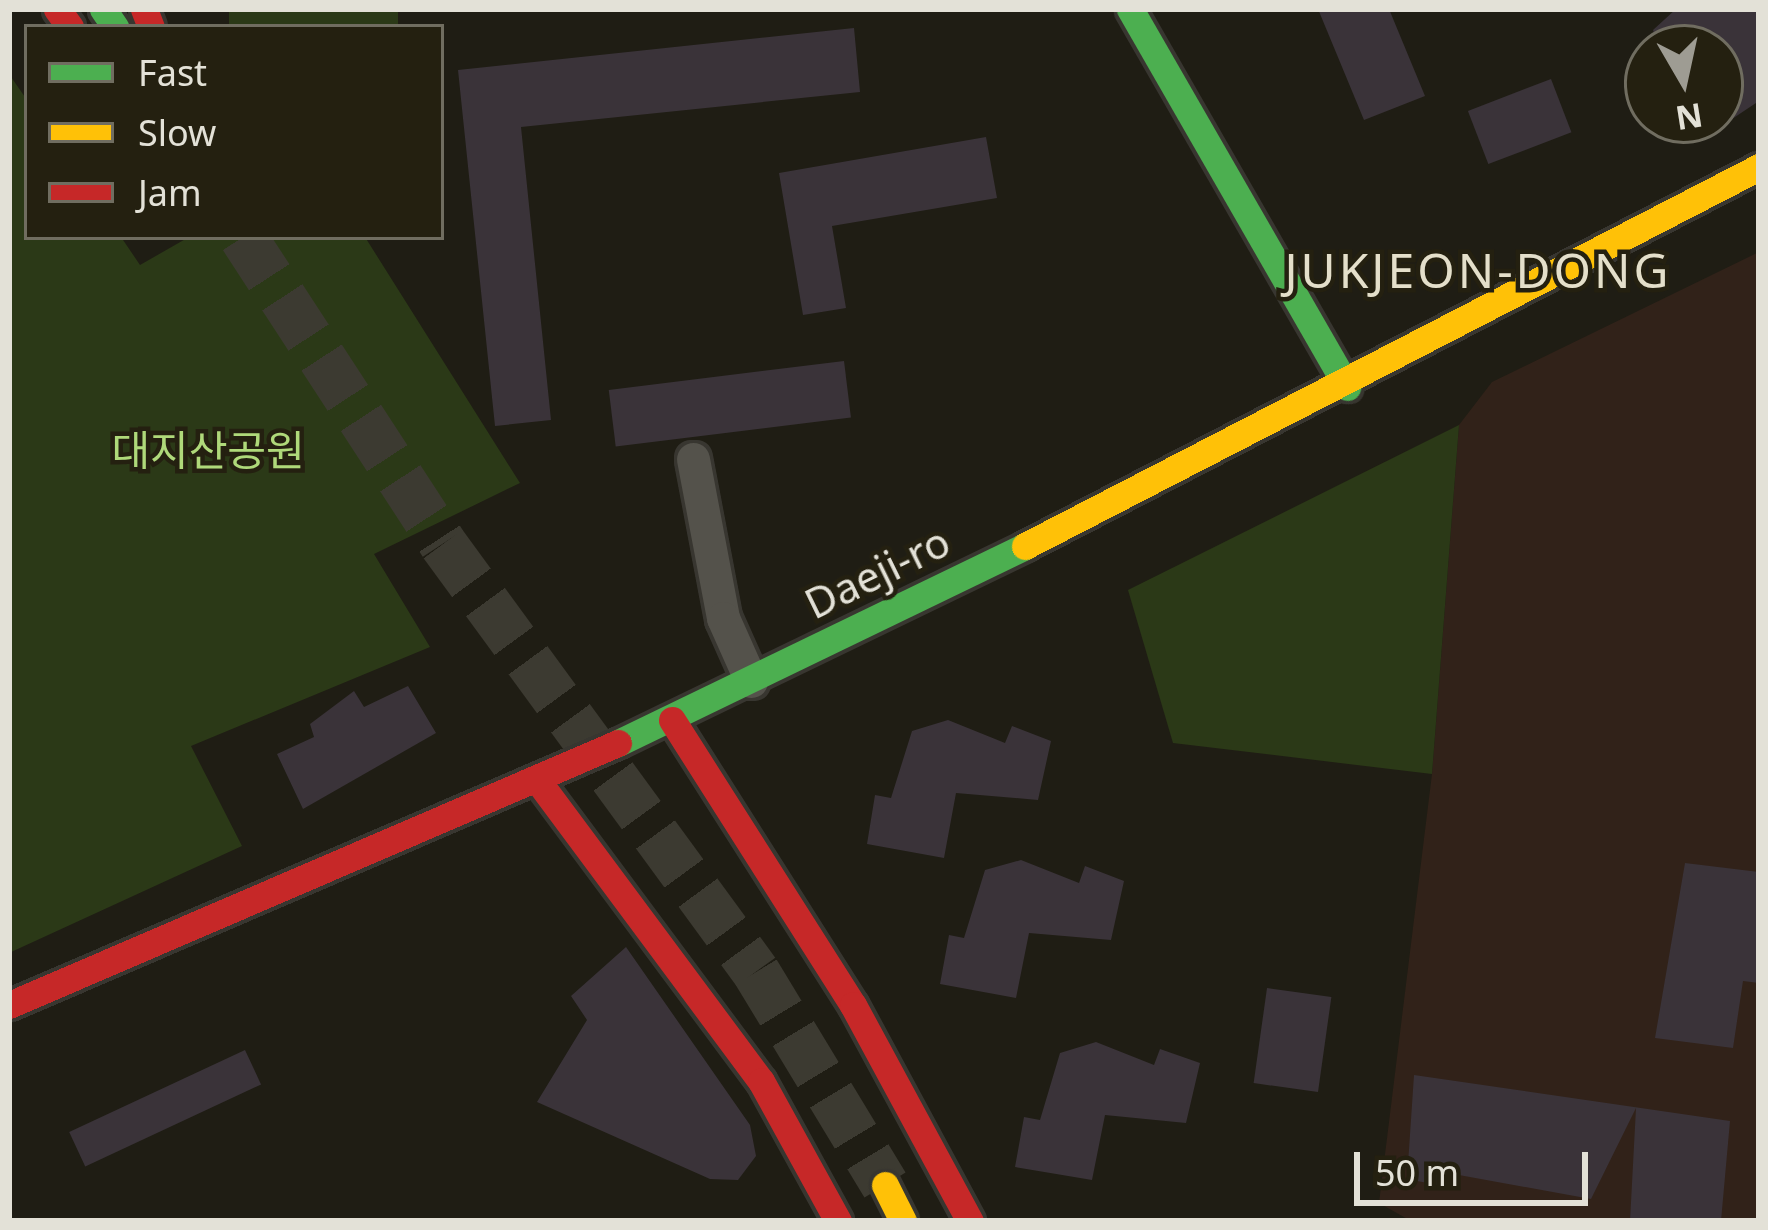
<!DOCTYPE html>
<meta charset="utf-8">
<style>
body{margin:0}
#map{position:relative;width:1768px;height:1230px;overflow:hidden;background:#1f1d14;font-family:"Noto Sans","Noto Sans KR",sans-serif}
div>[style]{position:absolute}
.education>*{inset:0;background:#312219}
.green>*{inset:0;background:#2b3917;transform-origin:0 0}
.building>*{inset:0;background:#3a3339;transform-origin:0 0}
.secondary-tunnel>*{height:48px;margin-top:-24px;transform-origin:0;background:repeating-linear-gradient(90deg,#3c3a31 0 48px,transparent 0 72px)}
.roads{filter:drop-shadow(3px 0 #383630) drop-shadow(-3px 0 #383630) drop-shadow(0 3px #383630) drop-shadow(0 -3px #383630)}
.street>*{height:33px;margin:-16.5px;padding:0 16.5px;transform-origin:16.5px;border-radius:16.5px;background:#54524b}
.fast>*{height:27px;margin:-13.5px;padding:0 13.5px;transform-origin:13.5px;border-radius:13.5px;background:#4caf50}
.slow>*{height:27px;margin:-13.5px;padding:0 13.5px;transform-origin:13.5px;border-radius:13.5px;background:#ffc107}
.jam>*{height:27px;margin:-13.5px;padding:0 13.5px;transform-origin:13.5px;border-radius:13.5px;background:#c62828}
span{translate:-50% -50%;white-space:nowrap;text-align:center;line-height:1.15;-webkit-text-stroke:9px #242010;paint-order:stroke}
.park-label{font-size:42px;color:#afd97a}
.street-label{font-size:42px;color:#e3e1d7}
.quarter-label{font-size:48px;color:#e4dfca;letter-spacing:3px}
.frame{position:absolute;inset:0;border:12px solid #e3e1d7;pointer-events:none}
.legend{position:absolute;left:24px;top:24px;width:420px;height:216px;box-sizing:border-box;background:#242010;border:3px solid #706d60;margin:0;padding:15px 21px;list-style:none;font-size:36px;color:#e3e1d7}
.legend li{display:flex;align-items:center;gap:24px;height:60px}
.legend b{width:60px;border:3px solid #706d60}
.north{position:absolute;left:1624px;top:24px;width:120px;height:120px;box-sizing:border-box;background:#242010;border:3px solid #706d60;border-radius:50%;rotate:171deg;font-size:33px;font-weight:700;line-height:48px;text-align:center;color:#e3e1d7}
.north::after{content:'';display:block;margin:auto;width:42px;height:54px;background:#9e9c93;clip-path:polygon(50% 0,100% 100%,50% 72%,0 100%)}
.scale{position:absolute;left:1354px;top:1152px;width:234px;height:54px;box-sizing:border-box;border:6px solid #e3e1d7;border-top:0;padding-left:15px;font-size:36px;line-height:42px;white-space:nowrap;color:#e3e1d7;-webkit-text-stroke:9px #242010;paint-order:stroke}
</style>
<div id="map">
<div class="education">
<div style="clip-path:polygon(1759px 252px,1759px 1221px,1411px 1221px,1379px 1203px,1432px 774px,1459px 425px,1492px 382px)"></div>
</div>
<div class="green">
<div style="left:229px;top:9px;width:169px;height:18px"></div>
<div style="clip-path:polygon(9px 74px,27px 100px,27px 237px,121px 237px,140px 265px,189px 237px,365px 237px,520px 483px,374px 554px,430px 647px,191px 746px,242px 846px,9px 953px)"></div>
<div style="clip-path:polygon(1459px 425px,1432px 774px,1173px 743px,1128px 590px)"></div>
</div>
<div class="building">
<div style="clip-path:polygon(1318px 9px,1389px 9px,1425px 96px,1364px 120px)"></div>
<div style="clip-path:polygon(1676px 9px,1759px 9px,1759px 101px,1720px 127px,1720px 48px,1658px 48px,1653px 30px)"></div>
<div style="clip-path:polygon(854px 28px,860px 92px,521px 127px,551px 420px,495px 426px,458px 70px)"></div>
<div style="left:1551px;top:79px;width:57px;height:89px;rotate:69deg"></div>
<div style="clip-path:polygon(986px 137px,997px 198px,832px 226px,846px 308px,803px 315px,779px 173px)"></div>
<div style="left:844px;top:361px;width:57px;height:237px;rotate:83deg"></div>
<div style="clip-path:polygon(408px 686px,436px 733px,303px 809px,277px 754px,314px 737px,310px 724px,354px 691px,364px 707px)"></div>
<div style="clip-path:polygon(948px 720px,1005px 743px,1012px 726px,1051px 741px,1038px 800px,956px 793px,944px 858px,867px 844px,875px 795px,891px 798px,912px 731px)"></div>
<div style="clip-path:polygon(1021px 860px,1079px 883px,1085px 866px,1124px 881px,1111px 940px,1029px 933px,1016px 998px,940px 984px,949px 935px,964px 938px,985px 870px)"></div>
<div style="clip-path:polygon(1685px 863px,1759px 872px,1759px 983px,1743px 981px,1733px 1048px,1655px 1038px)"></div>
<div style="clip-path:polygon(626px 947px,750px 1125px,756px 1156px,738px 1180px,710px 1179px,537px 1102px,587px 1020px,571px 996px)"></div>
<div style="left:1267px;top:988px;width:65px;height:96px;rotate:8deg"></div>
<div style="clip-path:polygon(1096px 1042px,1154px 1065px,1160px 1049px,1200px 1063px,1186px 1123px,1105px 1115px,1092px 1180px,1015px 1167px,1024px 1117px,1040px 1120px,1060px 1053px)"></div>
<div style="left:245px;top:1050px;width:38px;height:194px;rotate:65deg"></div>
<div style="clip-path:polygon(1414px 1075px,1730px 1121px,1721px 1221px,1630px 1221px,1636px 1108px,1591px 1199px,1448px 1173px,1443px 1186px,1407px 1179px)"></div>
</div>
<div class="secondary-tunnel">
<div style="left:243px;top:237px;width:366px;rotate:56.9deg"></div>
<div style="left:443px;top:544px;width:530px;rotate:53.82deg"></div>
<div style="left:756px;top:972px;width:249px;rotate:58.8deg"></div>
</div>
<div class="roads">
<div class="street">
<div style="left:693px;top:459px;width:162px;rotate:79.3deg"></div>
<div style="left:723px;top:618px;width:69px;rotate:66deg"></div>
</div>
<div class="fast">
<div style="left:103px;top:9px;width:22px;rotate:56deg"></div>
<div style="left:1130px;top:9px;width:436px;rotate:60.1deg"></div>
<div style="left:618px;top:743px;width:452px;rotate:-25.8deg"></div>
</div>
<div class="slow">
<div style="left:1025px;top:546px;width:826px;rotate:-27.31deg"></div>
<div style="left:885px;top:1185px;width:40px;rotate:63.4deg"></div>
</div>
<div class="jam">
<div style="left:57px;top:9px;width:22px;rotate:54deg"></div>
<div style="left:144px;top:9px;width:19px;rotate:69deg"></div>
<div style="left:672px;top:720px;width:338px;rotate:57.6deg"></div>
<div style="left:853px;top:1005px;width:246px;rotate:61.6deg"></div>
<div style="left:538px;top:781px;width:374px;rotate:53.4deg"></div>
<div style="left:761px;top:1081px;width:160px;rotate:61.2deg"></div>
<div style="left:9px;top:1005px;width:663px;rotate:-23.28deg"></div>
</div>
</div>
<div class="park-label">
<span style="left:208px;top:450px">대지산공원</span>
</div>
<div class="street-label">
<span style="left:877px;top:572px;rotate:-26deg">Daeji-ro</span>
</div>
<div class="quarter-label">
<span style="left:1478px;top:270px">JUKJEON-DONG</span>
</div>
<div class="frame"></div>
<ul class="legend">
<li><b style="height:15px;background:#4caf50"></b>Fast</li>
<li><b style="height:15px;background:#ffc107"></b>Slow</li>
<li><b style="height:15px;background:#c62828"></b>Jam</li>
</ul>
<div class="north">N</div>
<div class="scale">50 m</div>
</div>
